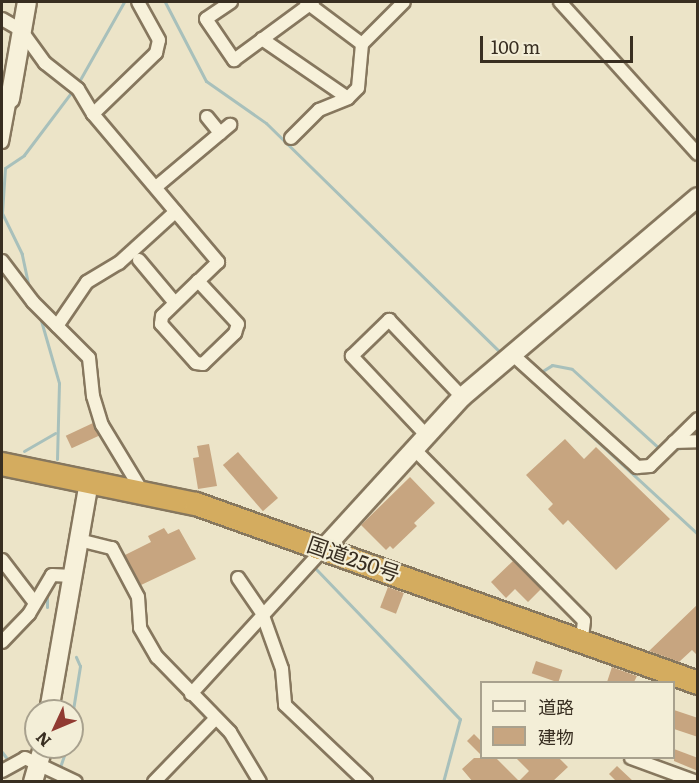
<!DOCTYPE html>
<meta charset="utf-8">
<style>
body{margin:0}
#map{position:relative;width:699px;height:783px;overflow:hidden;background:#ece4c8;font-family:Literata,"Noto Sans JP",serif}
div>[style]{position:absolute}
.stream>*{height:3px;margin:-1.5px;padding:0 1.5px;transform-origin:1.5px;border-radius:1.5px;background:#a8c0bb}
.building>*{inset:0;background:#c7a580;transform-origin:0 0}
.roads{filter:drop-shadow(2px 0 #86775e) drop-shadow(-2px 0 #86775e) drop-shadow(0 2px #86775e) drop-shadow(0 -2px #86775e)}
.street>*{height:12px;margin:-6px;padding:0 6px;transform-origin:6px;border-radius:6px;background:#f7f1da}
.secondary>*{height:18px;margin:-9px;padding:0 9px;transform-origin:9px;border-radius:9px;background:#f7f1da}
.highway>*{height:22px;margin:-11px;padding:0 11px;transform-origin:11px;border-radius:11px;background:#d4ac5f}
span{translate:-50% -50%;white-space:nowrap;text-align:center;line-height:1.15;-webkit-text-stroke:4.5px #f3eed7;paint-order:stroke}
.street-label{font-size:21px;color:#382e21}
.frame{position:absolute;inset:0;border:3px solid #382e21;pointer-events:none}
.legend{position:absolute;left:480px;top:681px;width:195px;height:78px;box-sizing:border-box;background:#f3eed7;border:2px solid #a8a18e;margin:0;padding:8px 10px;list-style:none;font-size:18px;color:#382e21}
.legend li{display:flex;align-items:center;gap:12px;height:30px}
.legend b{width:30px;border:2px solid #a8a18e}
.north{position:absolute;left:24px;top:699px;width:60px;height:60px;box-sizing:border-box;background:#f3eed7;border:2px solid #a8a18e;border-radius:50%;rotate:226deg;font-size:16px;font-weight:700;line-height:24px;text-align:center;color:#382e21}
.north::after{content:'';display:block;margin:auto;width:21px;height:27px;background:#913b32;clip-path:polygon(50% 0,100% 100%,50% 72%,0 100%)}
.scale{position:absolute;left:480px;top:36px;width:153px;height:27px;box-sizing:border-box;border:3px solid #382e21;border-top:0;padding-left:8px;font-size:18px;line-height:21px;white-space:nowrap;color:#382e21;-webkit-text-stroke:4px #f3eed7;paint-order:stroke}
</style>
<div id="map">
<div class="stream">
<div style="left:165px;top:2px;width:89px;rotate:62.6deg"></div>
<div style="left:206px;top:81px;width:73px;rotate:35deg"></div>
<div style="left:266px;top:123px;width:330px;rotate:44.4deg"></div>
<div style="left:77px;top:85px;width:95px;rotate:-60.5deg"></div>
<div style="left:363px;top:87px;width:32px;rotate:-83deg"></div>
<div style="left:325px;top:113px;width:14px;rotate:-21deg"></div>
<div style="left:29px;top:288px;width:35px;rotate:-102deg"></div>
<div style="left:22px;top:254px;width:46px;rotate:-116deg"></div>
<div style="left:2px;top:213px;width:45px;rotate:-86.2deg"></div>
<div style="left:5px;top:168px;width:23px;rotate:-34deg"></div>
<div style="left:24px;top:155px;width:81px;rotate:-53deg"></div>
<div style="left:40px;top:317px;width:69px;rotate:73.9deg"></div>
<div style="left:59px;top:383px;width:76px;rotate:91.5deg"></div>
<div style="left:520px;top:370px;width:242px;rotate:42.7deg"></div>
<div style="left:541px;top:372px;width:13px;rotate:-32deg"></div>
<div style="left:552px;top:365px;width:20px;rotate:11deg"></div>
<div style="left:572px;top:369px;width:119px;rotate:42.3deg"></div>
<div style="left:673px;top:449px;width:17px;rotate:-7deg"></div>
<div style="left:24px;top:451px;width:36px;rotate:-30deg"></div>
<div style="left:316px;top:569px;width:208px;rotate:46.2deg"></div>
<div style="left:460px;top:719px;width:65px;rotate:105.1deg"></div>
<div style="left:47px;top:595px;width:12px;rotate:90deg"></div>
<div style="left:72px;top:716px;width:51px;rotate:-80.9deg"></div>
<div style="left:80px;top:666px;width:10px;rotate:-114deg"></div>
<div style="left:2px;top:752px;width:10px;rotate:53deg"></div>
<div style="left:59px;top:770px;width:24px;rotate:-71deg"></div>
</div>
<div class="building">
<div style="left:93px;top:423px;width:14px;height:30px;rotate:65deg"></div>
<div style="clip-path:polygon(565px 439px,584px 459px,596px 447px,670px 519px,616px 570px,568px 520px,563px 525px,548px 509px,553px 504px,526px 475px)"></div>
<div style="clip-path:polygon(209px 444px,217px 486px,198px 489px,193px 458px,199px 457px,197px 446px)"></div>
<div style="left:238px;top:452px;width:61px;height:20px;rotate:49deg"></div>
<div style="clip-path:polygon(410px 477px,435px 503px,414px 523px,417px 526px,393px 549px,390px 546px,386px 550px,361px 525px)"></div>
<div style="clip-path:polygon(164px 528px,168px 534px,179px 529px,196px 559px,141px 585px,125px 555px,151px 542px,148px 536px)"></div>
<div style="clip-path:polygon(513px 561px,541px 589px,528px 602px,515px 589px,506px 598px,491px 582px)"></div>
<div style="left:388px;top:587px;width:17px;height:22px;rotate:21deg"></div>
<div style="clip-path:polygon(698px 604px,698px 656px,692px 650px,679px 662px,649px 651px)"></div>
<div style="left:536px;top:661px;width:28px;height:13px;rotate:19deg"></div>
<div style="clip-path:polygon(612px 667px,637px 676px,634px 682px,607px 682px)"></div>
<div style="clip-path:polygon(674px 710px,698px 718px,698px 737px,674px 729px)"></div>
<div style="clip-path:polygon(474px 734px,482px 742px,482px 756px,467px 741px)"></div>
<div style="clip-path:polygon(674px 749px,698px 758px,698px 771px,674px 761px)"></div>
<div style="clip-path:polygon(474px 758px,496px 758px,519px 781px,529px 771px,516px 758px,559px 758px,568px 767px,552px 782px,473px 782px,462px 769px)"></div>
<div style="clip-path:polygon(617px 766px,634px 782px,617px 782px,609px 774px)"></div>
</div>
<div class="roads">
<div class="street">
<div style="left:231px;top:2px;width:30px;rotate:146deg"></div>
<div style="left:206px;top:19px;width:50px;rotate:55.7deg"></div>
<div style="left:234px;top:60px;width:98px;rotate:-36.3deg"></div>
<div style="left:306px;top:2px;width:70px;rotate:36.9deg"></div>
<div style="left:560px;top:2px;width:205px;rotate:47.8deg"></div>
<div style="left:2px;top:19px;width:22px;rotate:30deg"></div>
<div style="left:21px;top:30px;width:41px;rotate:54deg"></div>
<div style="left:45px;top:63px;width:42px;rotate:38.2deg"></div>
<div style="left:78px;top:89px;width:29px;rotate:59deg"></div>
<div style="left:93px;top:114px;width:194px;rotate:49.8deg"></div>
<div style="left:218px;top:262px;width:28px;rotate:136deg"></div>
<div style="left:198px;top:281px;width:50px;rotate:135.8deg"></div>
<div style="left:162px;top:316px;width:8px;rotate:97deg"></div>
<div style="left:161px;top:324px;width:52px;rotate:48.1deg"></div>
<div style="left:196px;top:363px;width:7px;rotate:8deg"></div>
<div style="left:203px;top:364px;width:45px;rotate:-44.1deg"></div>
<div style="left:235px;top:333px;width:9px;rotate:-72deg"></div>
<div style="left:238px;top:324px;width:59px;rotate:-132.9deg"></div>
<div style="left:262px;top:39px;width:104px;rotate:34.5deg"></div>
<div style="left:348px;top:98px;width:14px;rotate:-45deg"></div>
<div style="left:358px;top:88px;width:44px;rotate:-84.8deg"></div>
<div style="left:362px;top:44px;width:59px;rotate:-45deg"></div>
<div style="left:93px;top:114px;width:88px;rotate:-44.1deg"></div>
<div style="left:156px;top:53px;width:13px;rotate:-77deg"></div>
<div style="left:159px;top:40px;width:43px;rotate:-118.9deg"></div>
<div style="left:207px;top:117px;width:21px;rotate:51deg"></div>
<div style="left:291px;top:138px;width:40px;rotate:-45deg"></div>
<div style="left:319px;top:110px;width:31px;rotate:-22deg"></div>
<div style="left:2px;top:142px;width:44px;rotate:-79.5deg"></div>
<div style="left:10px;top:99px;width:6px;rotate:-162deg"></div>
<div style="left:156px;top:187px;width:97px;rotate:-40deg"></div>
<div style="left:139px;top:260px;width:56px;rotate:50.1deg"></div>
<div style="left:2px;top:261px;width:51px;rotate:52.9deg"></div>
<div style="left:33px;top:302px;width:79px;rotate:45deg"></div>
<div style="left:89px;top:358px;width:38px;rotate:84deg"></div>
<div style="left:93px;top:396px;width:30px;rotate:73deg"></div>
<div style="left:102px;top:425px;width:77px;rotate:58.8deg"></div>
<div style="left:57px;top:326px;width:53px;rotate:-55.7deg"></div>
<div style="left:87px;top:282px;width:37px;rotate:-31deg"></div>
<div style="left:119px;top:263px;width:76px;rotate:-42.3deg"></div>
<div style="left:512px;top:354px;width:169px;rotate:42.1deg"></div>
<div style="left:637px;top:467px;width:13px;rotate:-4deg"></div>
<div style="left:650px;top:466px;width:67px;rotate:-44.4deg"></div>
<div style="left:427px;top:436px;width:110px;rotate:-133.2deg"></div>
<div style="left:352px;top:356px;width:52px;rotate:-44.2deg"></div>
<div style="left:389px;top:320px;width:106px;rotate:46.5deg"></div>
<div style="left:674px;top:442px;width:24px;rotate:-2deg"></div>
<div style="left:415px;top:450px;width:240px;rotate:45.3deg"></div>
<div style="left:584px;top:621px;width:17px;rotate:97deg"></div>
<div style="left:79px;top:540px;width:34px;rotate:14deg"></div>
<div style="left:112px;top:548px;width:55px;rotate:62deg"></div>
<div style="left:138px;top:597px;width:31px;rotate:86deg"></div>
<div style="left:140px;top:628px;width:34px;rotate:60deg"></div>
<div style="left:157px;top:657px;width:105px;rotate:45.8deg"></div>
<div style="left:230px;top:732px;width:58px;rotate:59deg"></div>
<div style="left:2px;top:560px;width:54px;rotate:52.5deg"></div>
<div style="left:238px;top:578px;width:42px;rotate:55.6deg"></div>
<div style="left:262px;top:613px;width:59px;rotate:70.3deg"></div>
<div style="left:282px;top:669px;width:36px;rotate:85deg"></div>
<div style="left:285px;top:705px;width:112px;rotate:43.5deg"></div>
<div style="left:2px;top:642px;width:39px;rotate:-46deg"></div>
<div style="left:29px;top:614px;width:45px;rotate:-59.5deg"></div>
<div style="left:52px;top:575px;width:20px;rotate:3deg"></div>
<div style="left:191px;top:694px;width:199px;rotate:-47.6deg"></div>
<div style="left:631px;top:758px;width:70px;rotate:20deg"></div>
<div style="left:2px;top:771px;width:26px;rotate:-29deg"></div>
<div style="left:25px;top:758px;width:56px;rotate:25.2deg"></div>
<div style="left:154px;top:782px;width:89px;rotate:-45.9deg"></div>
</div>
<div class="secondary">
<div style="left:10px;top:99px;width:98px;rotate:-80.1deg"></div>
<div style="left:325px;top:547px;width:203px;rotate:-47.6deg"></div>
<div style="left:462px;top:397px;width:309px;rotate:-40.3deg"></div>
<div style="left:49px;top:711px;width:232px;rotate:-80.1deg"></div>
<div style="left:33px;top:782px;width:36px;rotate:-74deg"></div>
</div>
<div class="highway">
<div style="left:2px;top:464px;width:198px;rotate:11.7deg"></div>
<div style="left:196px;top:504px;width:533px;rotate:19.62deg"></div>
</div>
</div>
<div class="street-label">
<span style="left:354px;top:558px;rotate:19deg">国道250号</span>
</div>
<div class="frame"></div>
<ul class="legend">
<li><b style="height:8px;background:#f7f1da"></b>道路</li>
<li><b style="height:16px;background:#c7a580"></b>建物</li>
</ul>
<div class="north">N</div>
<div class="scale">100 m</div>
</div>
